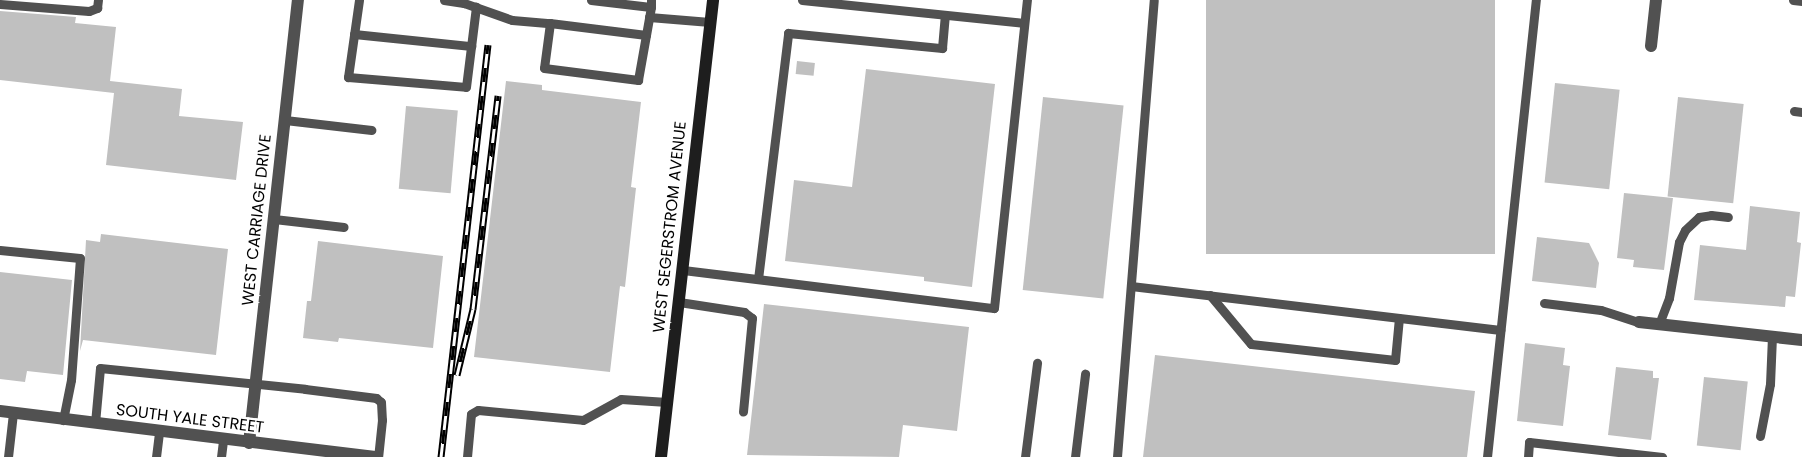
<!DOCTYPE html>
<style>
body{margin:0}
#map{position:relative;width:1802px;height:457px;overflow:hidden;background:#fff;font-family:Poppins,sans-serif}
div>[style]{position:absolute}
.building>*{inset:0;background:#c0c0c0;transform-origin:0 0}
.service>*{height:9px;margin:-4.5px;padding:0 4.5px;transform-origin:4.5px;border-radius:4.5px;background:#515151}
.minor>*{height:12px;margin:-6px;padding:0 6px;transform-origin:6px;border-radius:6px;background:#515151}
.secondary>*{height:12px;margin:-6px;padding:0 6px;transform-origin:6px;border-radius:6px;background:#1e1e1e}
.rail>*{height:7px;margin-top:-3.5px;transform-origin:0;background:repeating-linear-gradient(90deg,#fff 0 14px,#000 0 28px);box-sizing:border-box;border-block:2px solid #000}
span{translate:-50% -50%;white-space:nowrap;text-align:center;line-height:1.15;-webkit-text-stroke:4.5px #fff;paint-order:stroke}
.street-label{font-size:16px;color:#000}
</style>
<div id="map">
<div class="building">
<div style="left:1206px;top:0;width:289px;height:254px"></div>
<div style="clip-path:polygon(0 11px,76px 17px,75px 23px,116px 27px,110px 81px,182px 89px,179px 116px,243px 122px,236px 180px,106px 165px,114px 93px,0 80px)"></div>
<div style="left:797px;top:61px;width:18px;height:13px;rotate:6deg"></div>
<div style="clip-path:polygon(866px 69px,995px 84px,972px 287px,924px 281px,924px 277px,785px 261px,794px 180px,852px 187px)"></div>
<div style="clip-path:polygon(506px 81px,542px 85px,542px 90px,641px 102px,631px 187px,636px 188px,625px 287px,620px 286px,610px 372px,474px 357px)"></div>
<div style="left:1555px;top:83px;width:65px;height:100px;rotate:6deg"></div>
<div style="left:1043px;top:97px;width:81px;height:194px;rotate:6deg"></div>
<div style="left:1678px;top:97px;width:66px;height:100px;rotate:6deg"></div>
<div style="left:406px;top:106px;width:52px;height:83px;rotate:5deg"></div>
<div style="clip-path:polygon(1624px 193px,1673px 198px,1664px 270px,1633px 267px,1634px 260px,1617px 258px)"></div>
<div style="clip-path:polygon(1750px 206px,1800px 212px,1797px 242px,1801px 243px,1795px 297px,1786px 296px,1785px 307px,1694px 300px,1700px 245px,1746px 250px)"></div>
<div style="clip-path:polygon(101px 234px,228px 249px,216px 355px,83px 340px,80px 351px,86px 240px,100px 242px)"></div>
<div style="clip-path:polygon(1537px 237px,1589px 243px,1599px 263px,1596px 288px,1532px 281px)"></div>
<div style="clip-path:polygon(318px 241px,443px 256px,433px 348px,339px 338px,338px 342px,303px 338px,307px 301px,311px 301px)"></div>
<div style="clip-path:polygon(0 272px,72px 280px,63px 375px,27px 371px,25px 382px,0 379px)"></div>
<div style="clip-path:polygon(764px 304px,969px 327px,957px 431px,903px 425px,899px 457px,747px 455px)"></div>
<div style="clip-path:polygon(1525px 343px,1565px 348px,1563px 365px,1570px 366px,1563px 426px,1517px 421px)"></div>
<div style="clip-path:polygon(1155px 355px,1475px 391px,1467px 457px,1143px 457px)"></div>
<div style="clip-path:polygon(1616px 367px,1653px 371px,1653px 378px,1659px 378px,1651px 440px,1608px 435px)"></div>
<div style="left:1704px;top:377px;width:44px;height:69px;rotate:6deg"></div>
</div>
<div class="service">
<div style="left:359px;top:0;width:78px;rotate:98.1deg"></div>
<div style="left:348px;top:77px;width:118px;rotate:4.8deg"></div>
<div style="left:466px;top:87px;width:81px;rotate:-82.9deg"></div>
<div style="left:444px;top:0;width:20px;rotate:9deg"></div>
<div style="left:464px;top:3px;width:51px;rotate:19.5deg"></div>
<div style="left:512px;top:20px;width:38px;rotate:5deg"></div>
<div style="left:591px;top:0;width:60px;rotate:6.7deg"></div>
<div style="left:802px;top:0;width:223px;rotate:5.9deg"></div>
<div style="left:1793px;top:0;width:9px;rotate:6deg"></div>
<div style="left:0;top:4px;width:89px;rotate:4.5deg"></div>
<div style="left:89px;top:11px;width:9px;rotate:-21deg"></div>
<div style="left:97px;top:8px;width:8px;rotate:-83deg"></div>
<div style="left:649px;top:17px;width:61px;rotate:4.7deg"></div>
<div style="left:354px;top:34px;width:118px;rotate:5.9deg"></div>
<div style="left:646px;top:35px;width:97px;rotate:-172.9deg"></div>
<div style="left:550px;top:23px;width:45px;rotate:97.6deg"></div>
<div style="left:544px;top:68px;width:95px;rotate:7.3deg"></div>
<div style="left:638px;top:80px;width:74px;rotate:-79.9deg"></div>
<div style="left:651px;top:7px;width:7px;rotate:-90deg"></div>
<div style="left:1794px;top:111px;width:8px;rotate:7deg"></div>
<div style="left:285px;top:120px;width:87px;rotate:6.6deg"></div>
<div style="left:274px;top:219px;width:70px;rotate:6.5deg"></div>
<div style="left:0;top:250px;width:80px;rotate:5.7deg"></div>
<div style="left:80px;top:258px;width:122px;rotate:94.2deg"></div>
<div style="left:71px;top:380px;width:41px;rotate:101.3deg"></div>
<div style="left:683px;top:270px;width:313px;rotate:7deg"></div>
<div style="left:994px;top:308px;width:310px;rotate:-83.9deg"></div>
<div style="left:758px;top:279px;width:248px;rotate:-83deg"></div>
<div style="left:788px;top:33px;width:155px;rotate:5.6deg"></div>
<div style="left:942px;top:48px;width:33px;rotate:-85deg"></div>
<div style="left:1131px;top:286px;width:372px;rotate:6.8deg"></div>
<div style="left:1210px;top:295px;width:64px;rotate:50.1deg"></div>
<div style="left:1251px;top:344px;width:145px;rotate:6.3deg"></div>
<div style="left:1395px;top:360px;width:42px;rotate:-84.6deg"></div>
<div style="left:679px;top:302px;width:66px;rotate:8.7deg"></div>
<div style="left:744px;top:312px;width:10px;rotate:37deg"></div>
<div style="left:752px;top:318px;width:94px;rotate:95.5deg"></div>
<div style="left:1544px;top:303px;width:57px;rotate:7deg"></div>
<div style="left:1601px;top:310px;width:40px;rotate:18deg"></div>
<div style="left:1659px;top:324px;width:28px;rotate:-69deg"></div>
<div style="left:1669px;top:298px;width:57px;rotate:-79.9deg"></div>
<div style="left:1679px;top:242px;width:13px;rotate:-63deg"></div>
<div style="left:1685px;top:230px;width:19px;rotate:-43deg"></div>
<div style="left:1699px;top:217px;width:12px;rotate:-9deg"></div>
<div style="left:1711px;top:215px;width:17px;rotate:7deg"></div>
<div style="left:95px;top:423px;width:55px;rotate:-84.8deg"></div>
<div style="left:100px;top:368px;width:206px;rotate:5.8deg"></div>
<div style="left:305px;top:389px;width:72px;rotate:7.2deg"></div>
<div style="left:376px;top:398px;width:6px;rotate:39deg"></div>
<div style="left:381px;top:402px;width:18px;rotate:87deg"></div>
<div style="left:382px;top:420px;width:37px;rotate:96deg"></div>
<div style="left:1760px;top:436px;width:53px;rotate:-79.1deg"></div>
<div style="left:1770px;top:384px;width:47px;rotate:-87.6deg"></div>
<div style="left:8px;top:457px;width:44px;rotate:-83.5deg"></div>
<div style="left:156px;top:457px;width:26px;rotate:-83deg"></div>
<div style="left:221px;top:457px;width:17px;rotate:-83deg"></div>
<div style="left:467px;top:457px;width:43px;rotate:-84.7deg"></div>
<div style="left:471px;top:414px;width:8px;rotate:-30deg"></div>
<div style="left:478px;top:410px;width:105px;rotate:5.4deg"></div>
<div style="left:583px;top:420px;width:43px;rotate:-28.9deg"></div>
<div style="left:621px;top:399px;width:46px;rotate:3.7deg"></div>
<div style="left:1025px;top:457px;width:95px;rotate:-82.7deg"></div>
<div style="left:1075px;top:457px;width:84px;rotate:-83.1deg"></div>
<div style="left:1117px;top:457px;width:458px;rotate:-85.4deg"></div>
<div style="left:1487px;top:457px;width:460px;rotate:-83.9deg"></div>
<div style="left:1528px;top:457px;width:15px;rotate:-86deg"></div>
<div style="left:1529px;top:442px;width:134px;rotate:6.4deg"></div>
</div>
<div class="minor">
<div style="left:1651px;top:46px;width:46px;rotate:-83.8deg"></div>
<div style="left:1639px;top:322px;width:164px;rotate:6.3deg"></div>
<div style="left:0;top:411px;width:378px;rotate:7deg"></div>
<div style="left:249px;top:443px;width:446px;rotate:-83.7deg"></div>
</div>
<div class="secondary">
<div style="left:661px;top:457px;width:460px;rotate:-83.5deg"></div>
</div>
<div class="rail">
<div style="left:457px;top:375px;width:68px;rotate:-76.4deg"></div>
<div style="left:473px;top:309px;width:215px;rotate:-83.3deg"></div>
<div style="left:441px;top:457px;width:415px;rotate:-83.5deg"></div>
</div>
<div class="street-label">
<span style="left:257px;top:220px;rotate:-84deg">WEST CARRIAGE DRIVE</span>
<span style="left:670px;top:227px;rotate:-84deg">WEST SEGERSTROM AVENUE</span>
<span style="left:190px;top:419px;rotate:7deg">SOUTH YALE STREET</span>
</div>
</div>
